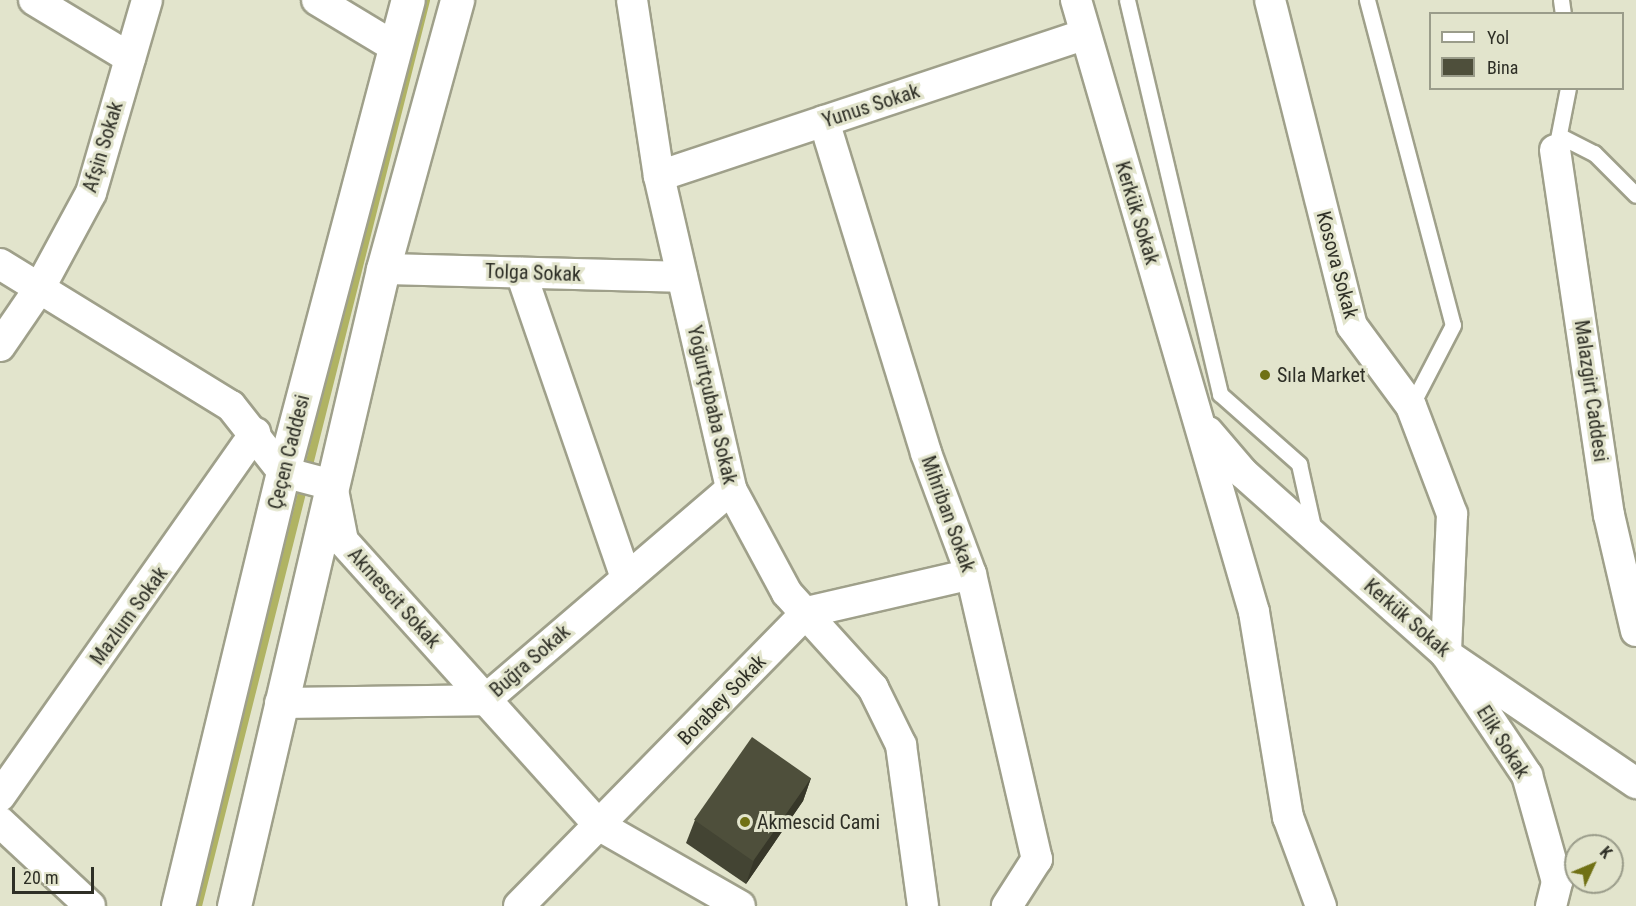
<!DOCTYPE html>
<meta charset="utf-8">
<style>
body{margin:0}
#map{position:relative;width:1636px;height:906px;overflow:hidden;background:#e2e4cc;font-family:"Roboto Condensed",sans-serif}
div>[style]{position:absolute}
.stream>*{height:8px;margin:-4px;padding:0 4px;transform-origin:4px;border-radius:4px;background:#b0b363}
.roads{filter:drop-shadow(2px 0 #9fa08a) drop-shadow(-2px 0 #9fa08a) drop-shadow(0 2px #9fa08a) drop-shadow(0 -2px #9fa08a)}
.service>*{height:15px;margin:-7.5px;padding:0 7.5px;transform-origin:7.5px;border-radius:7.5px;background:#fff}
.minor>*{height:30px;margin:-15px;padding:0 15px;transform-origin:15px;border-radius:15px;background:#fff}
.tertiary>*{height:33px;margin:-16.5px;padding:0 16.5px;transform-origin:16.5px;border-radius:16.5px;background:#fff}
.wall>*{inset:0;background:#434433}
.shaded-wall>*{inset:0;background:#373729}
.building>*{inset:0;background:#4e4f3b;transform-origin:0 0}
.dots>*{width:16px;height:16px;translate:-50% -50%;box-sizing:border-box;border:3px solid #e2e4cc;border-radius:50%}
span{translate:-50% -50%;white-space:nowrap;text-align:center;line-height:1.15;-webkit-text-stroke:6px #e2e4cc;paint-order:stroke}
.street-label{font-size:20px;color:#2e2f26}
.poi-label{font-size:20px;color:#2e2f26}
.left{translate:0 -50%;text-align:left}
.legend{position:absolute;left:1429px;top:12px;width:195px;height:78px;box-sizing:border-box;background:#e2e4cc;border:2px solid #9a9c8a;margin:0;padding:8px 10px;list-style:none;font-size:18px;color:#2e2f26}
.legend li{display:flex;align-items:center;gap:12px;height:30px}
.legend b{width:30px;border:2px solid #9a9c8a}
.north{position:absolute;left:1564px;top:834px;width:60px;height:60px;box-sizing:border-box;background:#e2e4cc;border:2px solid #9a9c8a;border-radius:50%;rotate:46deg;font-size:16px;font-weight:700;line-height:24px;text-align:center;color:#2e2f26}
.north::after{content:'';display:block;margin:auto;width:21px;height:27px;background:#707115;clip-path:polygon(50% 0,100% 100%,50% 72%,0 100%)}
.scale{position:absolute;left:12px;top:867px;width:82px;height:27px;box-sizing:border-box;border:3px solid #2e2f26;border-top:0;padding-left:8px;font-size:18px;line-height:21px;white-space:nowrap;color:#2e2f26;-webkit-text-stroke:4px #e2e4cc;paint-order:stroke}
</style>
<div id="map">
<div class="stream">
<div style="left:198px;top:906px;width:934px;rotate:-75.87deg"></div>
</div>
<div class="roads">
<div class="service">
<div style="left:1127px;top:0;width:405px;rotate:76.7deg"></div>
<div style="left:1220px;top:394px;width:106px;rotate:41.5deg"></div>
<div style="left:1299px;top:464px;width:69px;rotate:77.4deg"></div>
<div style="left:1367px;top:0;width:336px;rotate:75.2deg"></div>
<div style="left:1453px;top:325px;width:91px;rotate:117.4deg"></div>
<div style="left:1561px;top:0;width:14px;rotate:82deg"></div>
<div style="left:1560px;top:136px;width:38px;rotate:27deg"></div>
<div style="left:1594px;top:153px;width:59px;rotate:45deg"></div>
<div style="left:1557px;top:144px;width:57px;rotate:-78.9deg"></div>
</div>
<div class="minor">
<div style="left:34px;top:0;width:112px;rotate:31.1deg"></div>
<div style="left:317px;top:0;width:91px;rotate:31.1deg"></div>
<div style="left:632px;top:0;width:178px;rotate:81.3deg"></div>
<div style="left:659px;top:176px;width:321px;rotate:77deg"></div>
<div style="left:731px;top:489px;width:118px;rotate:61.7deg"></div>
<div style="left:787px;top:593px;width:128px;rotate:47.8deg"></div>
<div style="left:873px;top:688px;width:64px;rotate:63.8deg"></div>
<div style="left:901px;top:745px;width:162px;rotate:82.2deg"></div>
<div style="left:1076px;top:0;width:637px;rotate:73.78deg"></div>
<div style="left:1254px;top:612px;width:208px;rotate:80.6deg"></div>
<div style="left:1288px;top:817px;width:95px;rotate:69.7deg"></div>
<div style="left:1270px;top:0;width:336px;rotate:75.9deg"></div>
<div style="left:1352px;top:326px;width:99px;rotate:53.6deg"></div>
<div style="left:1411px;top:406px;width:116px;rotate:69.2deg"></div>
<div style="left:1452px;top:514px;width:140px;rotate:92.5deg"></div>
<div style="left:1446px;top:654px;width:146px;rotate:56.2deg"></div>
<div style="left:1527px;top:775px;width:111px;rotate:74.3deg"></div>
<div style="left:1557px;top:882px;width:25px;rotate:104deg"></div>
<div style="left:824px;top:121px;width:347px;rotate:72.9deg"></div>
<div style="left:926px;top:453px;width:129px;rotate:69.6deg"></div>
<div style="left:971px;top:574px;width:293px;rotate:77deg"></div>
<div style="left:1037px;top:859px;width:56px;rotate:122.6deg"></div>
<div style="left:1555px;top:150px;width:369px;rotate:81.6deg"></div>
<div style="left:1609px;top:515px;width:119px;rotate:76.9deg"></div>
<div style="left:659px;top:176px;width:447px;rotate:-18.4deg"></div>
<div style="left:0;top:264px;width:271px;rotate:31.6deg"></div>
<div style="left:231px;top:406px;width:84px;rotate:51.8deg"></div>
<div style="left:283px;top:472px;width:51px;rotate:14.9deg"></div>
<div style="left:332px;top:485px;width:57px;rotate:78.9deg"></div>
<div style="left:343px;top:541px;width:384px;rotate:48deg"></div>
<div style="left:600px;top:826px;width:161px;rotate:29.7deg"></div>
<div style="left:383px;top:269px;width:299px;rotate:1.5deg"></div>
<div style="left:521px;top:273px;width:323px;rotate:71deg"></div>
<div style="left:0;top:346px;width:69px;rotate:-55.6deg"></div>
<div style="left:39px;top:289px;width:109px;rotate:-61.6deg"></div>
<div style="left:91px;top:193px;width:201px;rotate:-73.8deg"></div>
<div style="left:1208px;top:432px;width:54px;rotate:49.5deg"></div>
<div style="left:1243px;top:473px;width:272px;rotate:41.7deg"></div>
<div style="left:1446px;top:654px;width:230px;rotate:34.2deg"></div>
<div style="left:280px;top:703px;width:205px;rotate:-0.8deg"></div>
<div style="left:485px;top:700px;width:324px;rotate:-40.6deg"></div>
<div style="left:0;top:796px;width:444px;rotate:-54.9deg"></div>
<div style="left:0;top:822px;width:123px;rotate:43deg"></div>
<div style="left:519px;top:906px;width:412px;rotate:-45.6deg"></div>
<div style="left:807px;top:612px;width:168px;rotate:-13deg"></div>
</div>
<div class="tertiary">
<div style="left:178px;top:906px;width:447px;rotate:-76.4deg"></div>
<div style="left:283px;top:472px;width:488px;rotate:-75.2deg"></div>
<div style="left:234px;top:906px;width:654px;rotate:-76.83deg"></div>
<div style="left:383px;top:269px;width:279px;rotate:-74.6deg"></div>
</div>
</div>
<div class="wall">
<div style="clip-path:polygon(811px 778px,803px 801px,746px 884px,686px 843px,695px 820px)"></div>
</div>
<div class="shaded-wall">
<div style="clip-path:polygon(811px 778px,803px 801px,746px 884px,754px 860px)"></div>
</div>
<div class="building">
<div style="left:752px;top:737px;width:72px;height:101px;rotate:35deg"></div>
</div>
<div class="dots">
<div style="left:1265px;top:375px;background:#707115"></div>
<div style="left:745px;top:822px;background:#707115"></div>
</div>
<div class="street-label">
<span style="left:871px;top:106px;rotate:-18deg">Yunus Sokak</span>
<span style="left:103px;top:147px;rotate:-73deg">Afşin Sokak</span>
<span style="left:1137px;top:213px;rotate:73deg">Kerkük Sokak</span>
<span style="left:1337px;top:265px;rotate:75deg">Kosova Sokak</span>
<span style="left:533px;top:273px;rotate:2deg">Tolga Sokak</span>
<span style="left:1591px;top:391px;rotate:82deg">Malazgirt Caddesi</span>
<span style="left:712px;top:405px;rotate:77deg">Yoğurtçubaba Sokak</span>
<span style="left:289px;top:452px;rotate:-76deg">Çeçen Caddesi</span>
<span style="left:948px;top:514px;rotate:70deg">Mihriban Sokak</span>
<span style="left:394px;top:598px;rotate:48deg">Akmescit Sokak</span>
<span style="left:129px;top:616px;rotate:-54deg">Mazlum Sokak</span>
<span style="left:1407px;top:618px;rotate:41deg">Kerkük Sokak</span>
<span style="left:530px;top:661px;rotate:-41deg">Buğra Sokak</span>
<span style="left:722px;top:700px;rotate:-46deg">Borabey Sokak</span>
<span style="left:1503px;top:742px;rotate:58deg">Elik Sokak</span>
</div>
<div class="poi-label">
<span class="left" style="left:1277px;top:375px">Sıla Market</span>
<span class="left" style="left:757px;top:822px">Akmescid Cami</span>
</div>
<ul class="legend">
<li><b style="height:8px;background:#fff"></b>Yol</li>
<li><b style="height:16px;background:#4e4f3b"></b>Bina</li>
</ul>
<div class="north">K</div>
<div class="scale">20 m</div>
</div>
